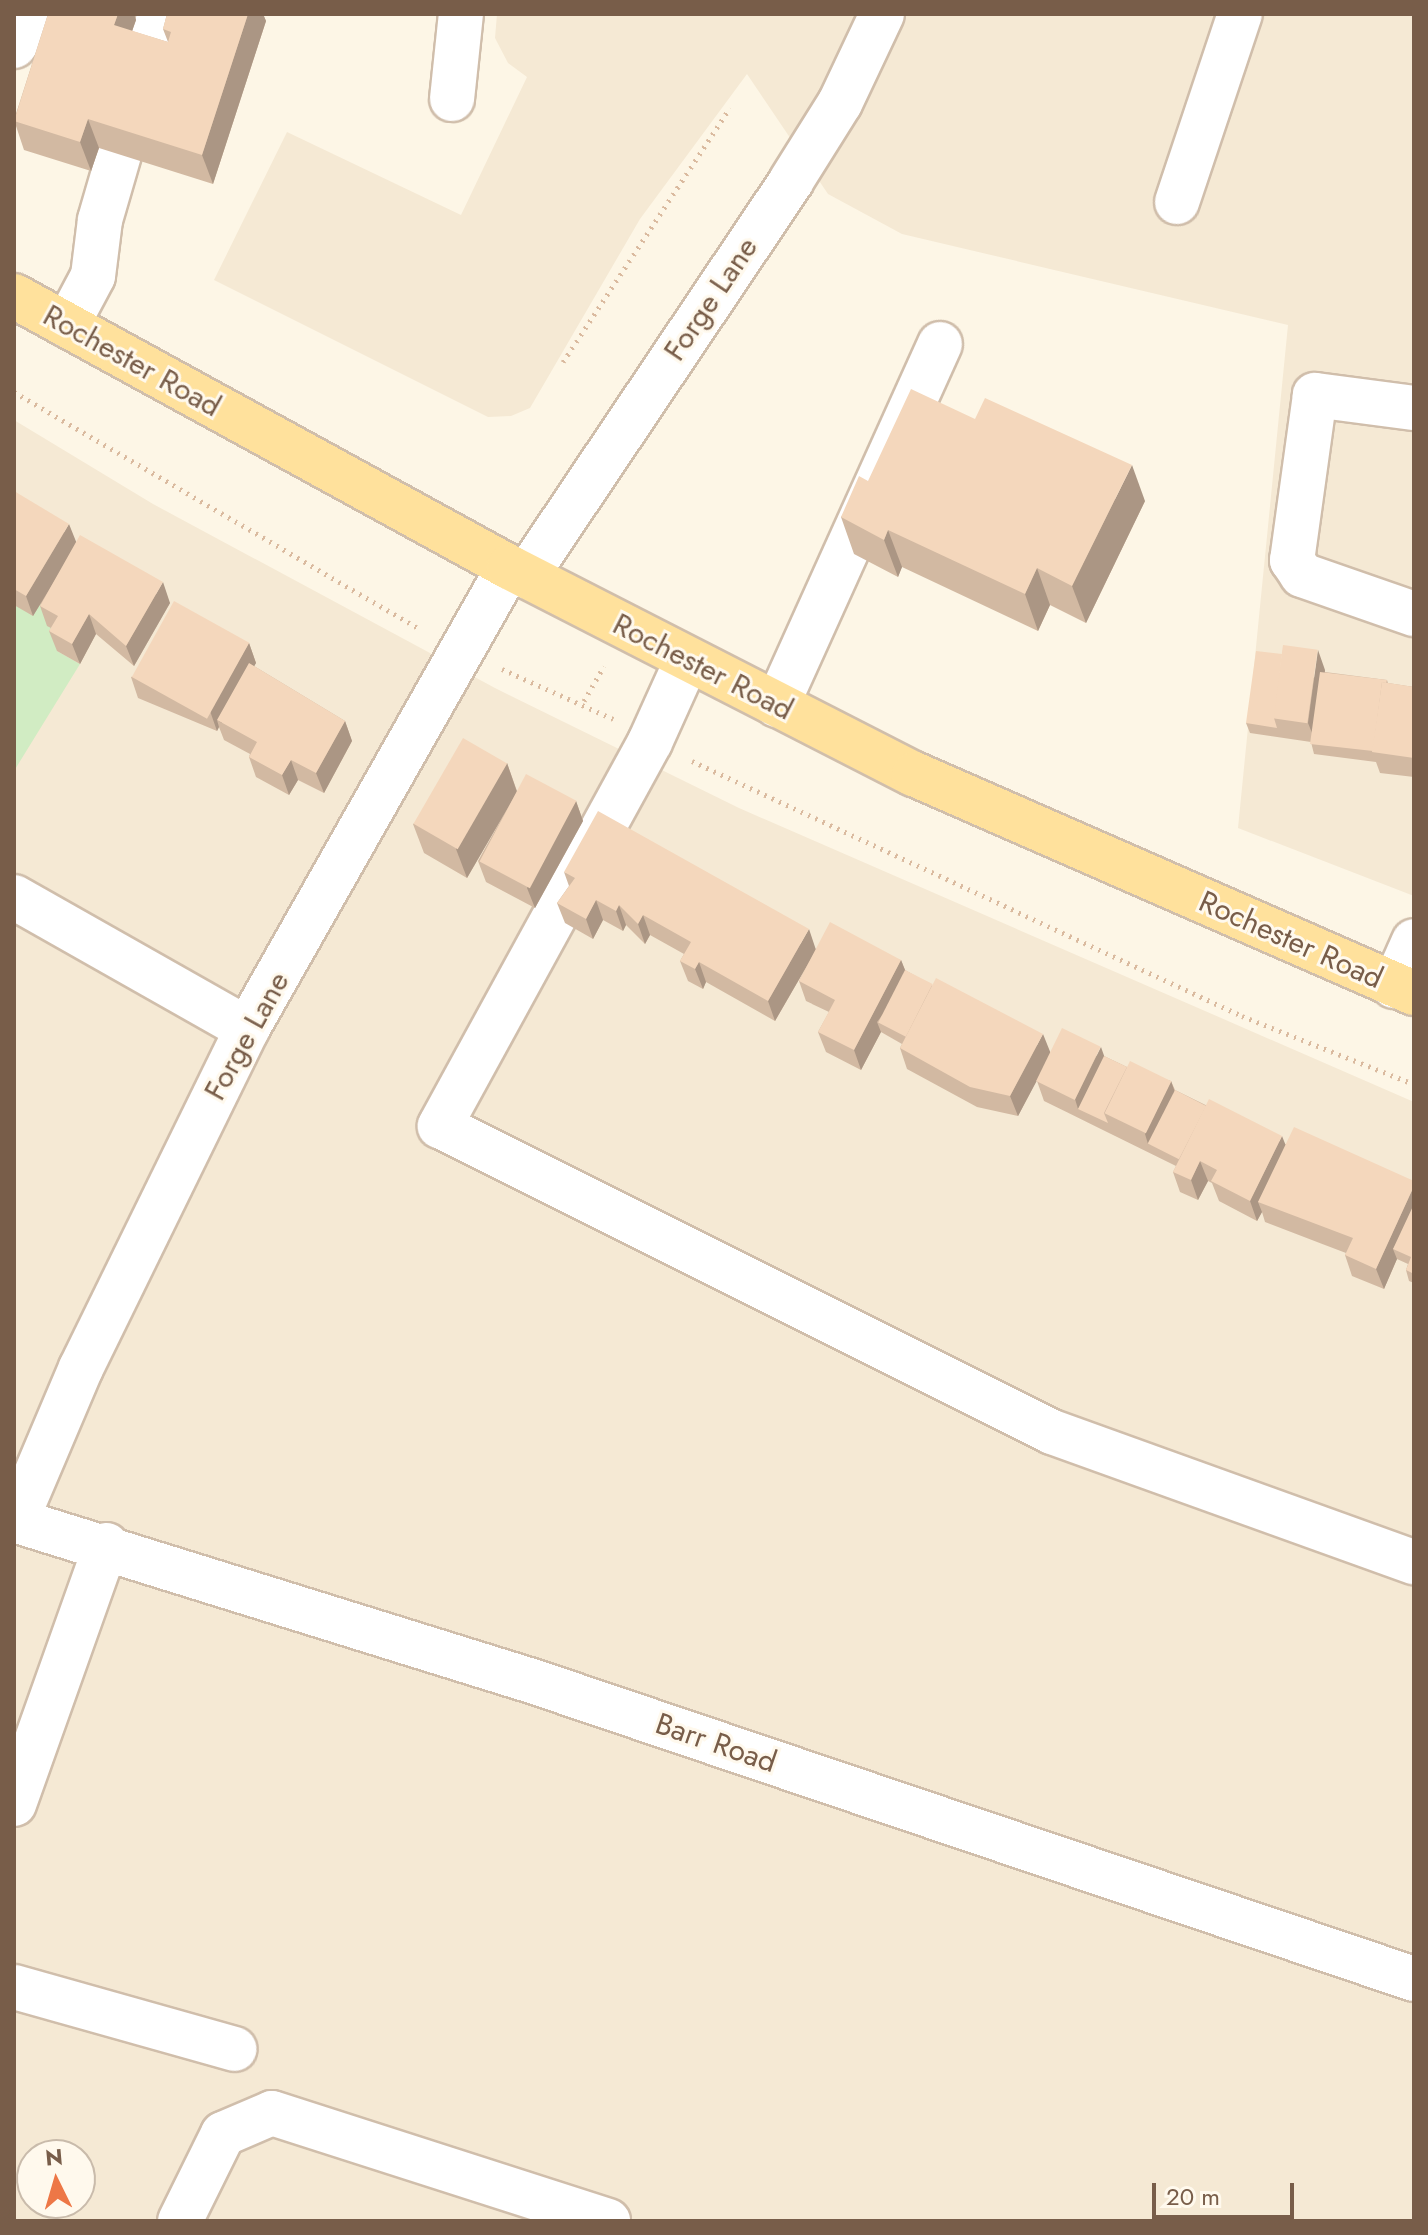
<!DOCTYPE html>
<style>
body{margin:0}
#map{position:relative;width:1428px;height:2235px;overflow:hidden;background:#fdf6e6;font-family:Jost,sans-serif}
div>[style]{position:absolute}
.residential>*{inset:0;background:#f5e9d4}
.green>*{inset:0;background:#d1ecc3}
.path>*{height:5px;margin-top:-2.5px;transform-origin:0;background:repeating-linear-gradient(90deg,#daba9f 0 2px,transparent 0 8px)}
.roads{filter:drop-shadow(2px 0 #d0beab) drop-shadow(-2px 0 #d0beab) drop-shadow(0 2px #d0beab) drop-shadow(0 -2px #d0beab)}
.minor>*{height:44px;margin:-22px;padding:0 22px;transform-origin:22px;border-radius:22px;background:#fff}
.major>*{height:44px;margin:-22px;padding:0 22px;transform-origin:22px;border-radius:22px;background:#ffe19c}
.wall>*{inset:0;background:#d2b9a2}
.shaded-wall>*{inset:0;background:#ab9684}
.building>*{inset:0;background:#f4d7bc;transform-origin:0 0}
span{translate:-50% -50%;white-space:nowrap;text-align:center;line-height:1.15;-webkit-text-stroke:6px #fff9ed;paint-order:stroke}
.street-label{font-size:30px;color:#785d49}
.frame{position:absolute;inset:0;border:16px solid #785d49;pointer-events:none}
.north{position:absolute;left:16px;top:2139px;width:80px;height:80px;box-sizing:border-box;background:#fff9ed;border:2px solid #c9bbab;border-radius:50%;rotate:355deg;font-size:22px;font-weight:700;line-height:32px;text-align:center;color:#785d49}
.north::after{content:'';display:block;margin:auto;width:28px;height:36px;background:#ed7746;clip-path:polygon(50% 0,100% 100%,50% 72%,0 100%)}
.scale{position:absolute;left:1152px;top:2183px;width:142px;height:36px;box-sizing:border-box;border:4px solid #785d49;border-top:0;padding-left:10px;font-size:24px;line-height:28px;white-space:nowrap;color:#785d49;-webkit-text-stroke:6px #fff9ed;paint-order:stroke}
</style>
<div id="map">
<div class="residential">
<div style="clip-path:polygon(497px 14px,1414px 14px,1414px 896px,1238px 828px,1288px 325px,902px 234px,828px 194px,747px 74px,640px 219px,530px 408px,511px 416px,488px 417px,214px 280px,287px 132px,461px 215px,527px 77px,508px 63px,495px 38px)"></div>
<div style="clip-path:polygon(evenodd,14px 420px,153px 504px,495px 688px,739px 808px,1414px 1102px,1414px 2221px,14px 2221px,14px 420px,32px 2155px,80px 2155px,80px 2203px,32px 2203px,32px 2155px)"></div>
</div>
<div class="green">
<div style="clip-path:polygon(68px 559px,65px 636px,57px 651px,80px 664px,14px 771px,14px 605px)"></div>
</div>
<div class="path">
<div style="left:563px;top:362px;width:304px;rotate:-56.7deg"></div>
<div style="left:14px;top:392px;width:471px;rotate:30.3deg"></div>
<div style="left:502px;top:669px;width:122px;rotate:24.2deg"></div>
<div style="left:584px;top:701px;width:40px;rotate:-60.3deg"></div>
<div style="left:692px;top:761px;width:606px;rotate:24.87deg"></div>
<div style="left:1242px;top:1016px;width:185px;rotate:21.6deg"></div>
</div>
<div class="roads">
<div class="minor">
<div style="left:14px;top:46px;width:39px;rotate:-55deg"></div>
<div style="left:452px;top:99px;width:85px;rotate:-84deg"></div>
<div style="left:1177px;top:202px;width:198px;rotate:-71.5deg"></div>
<div style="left:67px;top:325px;width:55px;rotate:-62deg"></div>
<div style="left:93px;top:276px;width:56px;rotate:-82.9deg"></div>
<div style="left:100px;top:220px;width:215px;rotate:-73.8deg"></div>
<div style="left:1414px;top:408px;width:100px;rotate:-172.5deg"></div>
<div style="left:1315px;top:395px;width:167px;rotate:97.9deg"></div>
<div style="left:1292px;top:560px;width:18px;rotate:56deg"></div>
<div style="left:1302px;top:575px;width:119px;rotate:19.2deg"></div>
<div style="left:526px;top:576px;width:476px;rotate:-56.1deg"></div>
<div style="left:791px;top:181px;width:92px;rotate:-57.9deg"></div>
<div style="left:840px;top:103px;width:98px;rotate:-64.7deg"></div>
<div style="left:687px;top:660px;width:90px;rotate:114.3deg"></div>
<div style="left:650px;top:742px;width:438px;rotate:118.7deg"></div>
<div style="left:440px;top:1126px;width:684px;rotate:26.57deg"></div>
<div style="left:1052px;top:1432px;width:385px;rotate:19.8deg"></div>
<div style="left:777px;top:705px;width:396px;rotate:-65.7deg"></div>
<div style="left:14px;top:897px;width:268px;rotate:29.5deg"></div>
<div style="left:1394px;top:986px;width:49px;rotate:-66deg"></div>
<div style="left:14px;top:1520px;width:546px;rotate:17.27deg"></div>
<div style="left:535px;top:1682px;width:928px;rotate:18.67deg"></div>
<div style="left:16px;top:1521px;width:166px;rotate:-67deg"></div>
<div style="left:81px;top:1368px;width:377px;rotate:-63.9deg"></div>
<div style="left:247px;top:1029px;width:531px;rotate:-60.44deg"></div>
<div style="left:14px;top:1804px;width:275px;rotate:-70.4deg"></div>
<div style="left:14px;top:1987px;width:229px;rotate:15.7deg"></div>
<div style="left:180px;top:2221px;width:97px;rotate:-63.7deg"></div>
<div style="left:223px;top:2134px;width:53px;rotate:-23.2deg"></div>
<div style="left:272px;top:2113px;width:353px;rotate:17.8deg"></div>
</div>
<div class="major">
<div style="left:14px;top:296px;width:564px;rotate:28.7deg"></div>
<div style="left:509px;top:567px;width:455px;rotate:27.1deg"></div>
<div style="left:914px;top:774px;width:546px;rotate:23.65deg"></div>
</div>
</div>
<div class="wall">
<div style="clip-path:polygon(48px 14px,134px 14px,136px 20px,132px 31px,168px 42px,163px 29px,167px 14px,263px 14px,266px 21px,213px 184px,99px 148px,91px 171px,24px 150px,14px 120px)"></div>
<div style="clip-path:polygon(868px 481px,1145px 501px,1086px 623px,1050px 605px,1038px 631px,902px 567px,898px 577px,854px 554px,841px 517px)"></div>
<div style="clip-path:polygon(14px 491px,76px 542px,170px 603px,134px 666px,96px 634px,80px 664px,57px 651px,49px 631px,51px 628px,47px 626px,40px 606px,41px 603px,33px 616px,14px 605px)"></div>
<div style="clip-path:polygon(249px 643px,256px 663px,254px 666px,345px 721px,352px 741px,324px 793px,298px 780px,289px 795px,256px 777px,249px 757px,250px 754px,224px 740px,219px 727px,217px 731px,138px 698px,131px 677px)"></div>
<div style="clip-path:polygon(1325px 670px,1325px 672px,1387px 680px,1388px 683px,1414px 687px,1414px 777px,1380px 773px,1376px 762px,1314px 754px,1311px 742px,1250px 733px,1246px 723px)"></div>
<div style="clip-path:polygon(507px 763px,517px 791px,576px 801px,583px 821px,535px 908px,486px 882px,478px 861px,507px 809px,467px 878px,424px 853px,413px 824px)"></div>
<div style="clip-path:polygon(564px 872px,816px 949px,901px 960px,905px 970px,1050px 1053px,1104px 1056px,1127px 1067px,1171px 1081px,1175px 1090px,1285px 1144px,1414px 1181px,1414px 1283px,1409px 1281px,1406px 1270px,1408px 1264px,1397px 1259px,1384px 1289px,1352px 1276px,1345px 1255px,1346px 1253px,1265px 1222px,1262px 1212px,1257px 1221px,1219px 1201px,1212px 1183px,1208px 1181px,1198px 1200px,1180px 1192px,1173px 1172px,1176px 1166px,1044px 1101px,1037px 1081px,1038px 1078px,1018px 1116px,977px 1107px,907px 1069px,900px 1048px,902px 1044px,881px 1032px,861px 1070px,826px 1052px,818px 1032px,829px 1012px,806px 1001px,799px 981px,808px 964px,775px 1021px,706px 982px,703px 989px,688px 981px,680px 961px,684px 954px,650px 935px,645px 944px,626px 925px,623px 931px,603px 920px,593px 939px,565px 923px,557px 903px,569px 886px)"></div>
</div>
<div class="shaded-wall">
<div style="clip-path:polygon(118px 14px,134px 14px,136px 20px,124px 54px,114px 25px)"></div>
<div style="clip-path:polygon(248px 14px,263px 14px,266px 21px,213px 184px,202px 155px)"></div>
<div style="clip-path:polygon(88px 119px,99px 148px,91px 171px,80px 142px)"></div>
<div style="clip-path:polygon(1132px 465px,1145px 501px,1086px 623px,1072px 586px)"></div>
<div style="clip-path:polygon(69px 524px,77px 544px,33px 616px,26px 596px)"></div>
<div style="clip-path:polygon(888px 530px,902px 567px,898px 577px,884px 540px)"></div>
<div style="clip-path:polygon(1037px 568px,1050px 605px,1038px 631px,1025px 594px)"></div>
<div style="clip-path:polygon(163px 582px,170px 603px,134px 666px,126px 646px)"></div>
<div style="clip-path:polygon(89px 614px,96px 634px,80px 664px,72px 644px)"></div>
<div style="clip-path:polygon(249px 643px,256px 663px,222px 723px,217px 720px,219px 727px,217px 731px,210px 711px)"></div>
<div style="clip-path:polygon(1318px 650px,1325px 670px,1316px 743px,1308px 723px)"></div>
<div style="clip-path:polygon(345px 721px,352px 741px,324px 793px,316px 773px)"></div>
<div style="clip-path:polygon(291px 760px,298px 780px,289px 795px,282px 775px)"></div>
<div style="clip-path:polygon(507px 763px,517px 792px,467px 878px,456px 849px)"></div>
<div style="clip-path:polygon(576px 801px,583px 821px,535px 908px,527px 888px)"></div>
<div style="clip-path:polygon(596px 900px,603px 920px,593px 939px,586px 919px)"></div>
<div style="clip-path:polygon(619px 905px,626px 925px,623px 931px,616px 911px)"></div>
<div style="clip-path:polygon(643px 915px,650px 935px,645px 944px,638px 924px)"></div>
<div style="clip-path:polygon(809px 929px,816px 950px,775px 1021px,768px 1001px)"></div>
<div style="clip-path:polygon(901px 960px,909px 980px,877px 1022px,881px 1032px,861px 1070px,854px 1050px)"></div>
<div style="clip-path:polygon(699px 962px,706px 982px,703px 989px,695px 969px)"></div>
<div style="clip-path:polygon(1043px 1034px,1051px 1054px,1018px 1116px,1010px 1096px)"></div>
<div style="clip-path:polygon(1101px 1047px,1108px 1067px,1078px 1109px,1075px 1099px)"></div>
<div style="clip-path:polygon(1171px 1081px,1178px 1101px,1148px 1144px,1145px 1134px)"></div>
<div style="clip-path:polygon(1282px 1136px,1290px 1156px,1258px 1202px,1262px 1212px,1257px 1221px,1250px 1201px)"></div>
<div style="clip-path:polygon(1200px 1161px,1208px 1181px,1198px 1200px,1191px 1180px)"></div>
<div style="clip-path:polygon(1414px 1186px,1414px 1223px,1393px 1249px,1397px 1259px,1384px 1289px,1376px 1269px)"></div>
</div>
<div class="building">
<div style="clip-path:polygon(48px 14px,118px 14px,114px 25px,168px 42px,171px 32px,163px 29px,167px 14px,248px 14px,202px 155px,88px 119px,80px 142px,14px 121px)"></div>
<div style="clip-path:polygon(911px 389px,975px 419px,985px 398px,1132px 465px,1072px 586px,1037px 568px,1025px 594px,888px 530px,884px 540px,841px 517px,859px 476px,868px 481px)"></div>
<div style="clip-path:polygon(14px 491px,69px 524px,26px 596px,14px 589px)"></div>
<div style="clip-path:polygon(80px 535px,163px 582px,126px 646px,89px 614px,72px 644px,49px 631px,58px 616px,40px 606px)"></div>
<div style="left:174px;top:601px;width:86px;height:87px;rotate:29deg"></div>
<div style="left:1283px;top:645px;width:35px;height:74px;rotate:8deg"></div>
<div style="clip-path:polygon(1256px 651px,1282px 654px,1274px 718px,1277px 728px,1246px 723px)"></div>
<div style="clip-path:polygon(249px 663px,345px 721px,316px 773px,291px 760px,282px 775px,249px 757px,257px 742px,217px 720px)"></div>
<div style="clip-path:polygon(1320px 672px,1387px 680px,1386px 683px,1382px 682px,1373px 751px,1310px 744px)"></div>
<div style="clip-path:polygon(1382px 682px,1414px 687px,1414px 758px,1372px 752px)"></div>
<div style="left:463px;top:738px;width:51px;height:99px;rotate:30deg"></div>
<div style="left:526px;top:774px;width:57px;height:99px;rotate:28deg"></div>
<div style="clip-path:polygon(598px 811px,809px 929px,768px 1001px,699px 962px,695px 969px,680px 961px,691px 942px,643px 915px,638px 924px,619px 905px,616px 911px,596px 900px,586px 919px,557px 903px,575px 878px,564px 872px)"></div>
<div style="clip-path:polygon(830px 922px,901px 960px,854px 1050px,818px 1032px,835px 1000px,799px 981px)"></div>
<div style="left:905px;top:970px;width:31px;height:59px;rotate:27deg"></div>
<div style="clip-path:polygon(936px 978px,1043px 1034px,1010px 1096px,970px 1087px,900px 1048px)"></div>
<div style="left:1062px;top:1028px;width:43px;height:59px;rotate:26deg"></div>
<div style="clip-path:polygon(1104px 1056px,1127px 1067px,1104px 1113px,1108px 1123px,1078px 1109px)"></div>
<div style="left:1130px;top:1061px;width:46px;height:58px;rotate:26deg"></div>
<div style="left:1175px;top:1090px;width:35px;height:60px;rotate:27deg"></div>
<div style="clip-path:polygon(1209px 1099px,1282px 1136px,1250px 1201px,1211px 1181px,1217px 1170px,1200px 1161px,1191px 1180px,1173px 1172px)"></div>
<div style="clip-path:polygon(1294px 1127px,1414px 1181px,1414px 1186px,1376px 1269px,1345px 1255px,1353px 1238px,1258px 1202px)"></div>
<div style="clip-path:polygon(1414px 1204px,1414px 1274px,1406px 1270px,1411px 1257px,1393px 1249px)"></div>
</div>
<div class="street-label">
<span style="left:711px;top:299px;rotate:-56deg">Forge Lane</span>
<span style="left:132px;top:361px;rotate:29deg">Rochester Road</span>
<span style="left:703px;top:667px;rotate:27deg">Rochester Road</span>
<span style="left:1291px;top:940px;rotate:24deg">Rochester Road</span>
<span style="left:247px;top:1036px;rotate:-61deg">Forge Lane</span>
<span style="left:716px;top:1743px;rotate:19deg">Barr Road</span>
</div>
<div class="frame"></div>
<div class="north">N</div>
<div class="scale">20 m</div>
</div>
